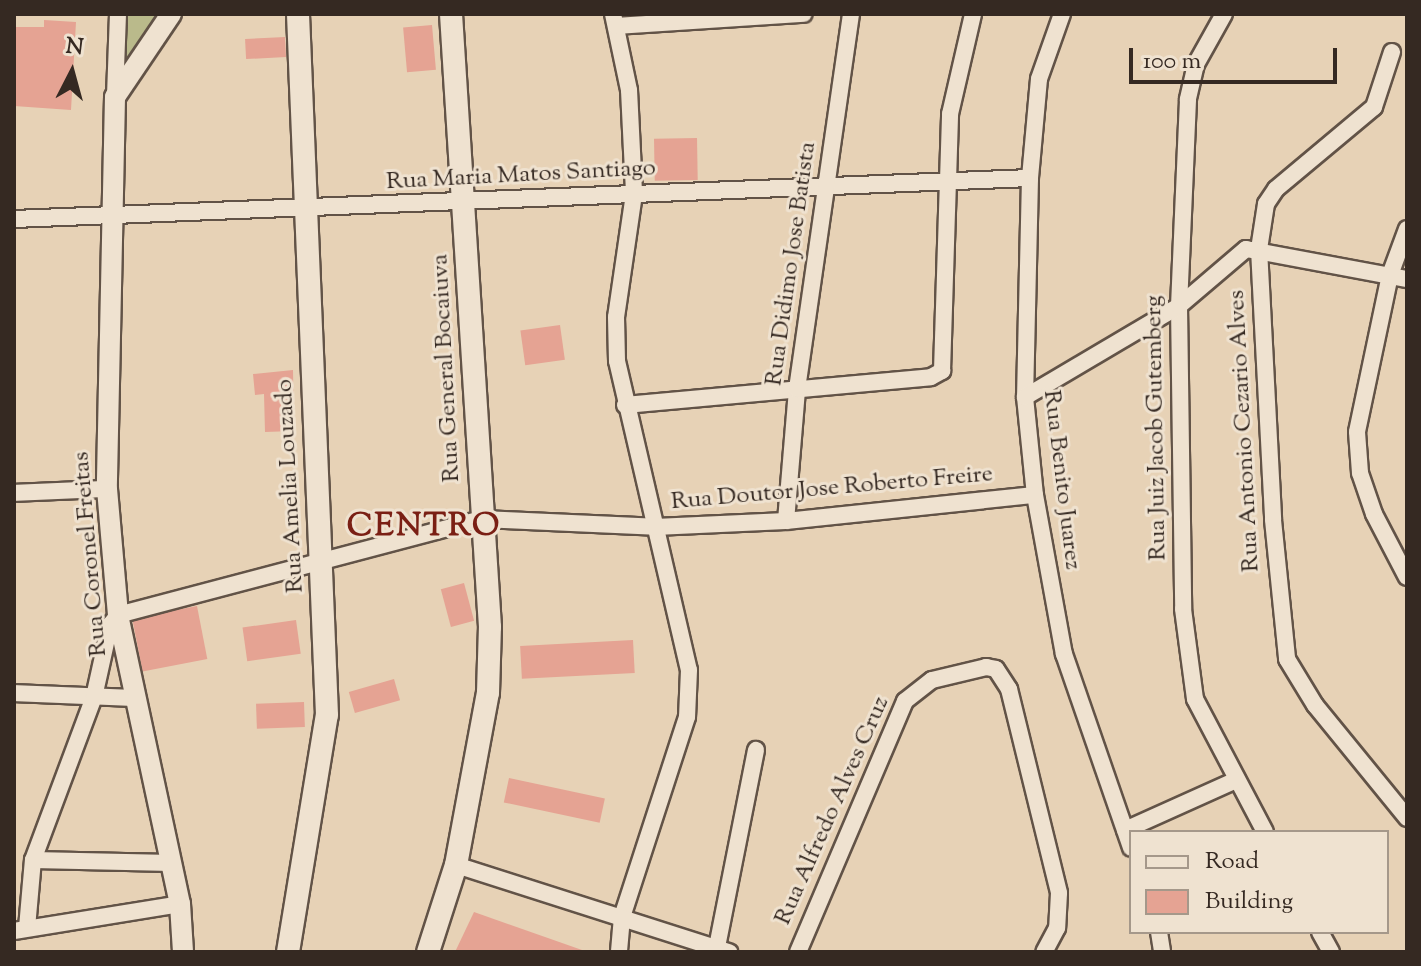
<!DOCTYPE html>
<style>
body{margin:0}
#map{position:relative;width:1421px;height:966px;overflow:hidden;background:#e7d2b6;font-family:"Sorts Mill Goudy",serif}
div>[style]{position:absolute}
.green>*{inset:0;background:#baba8b}
.building>*{inset:0;background:#e5a393;transform-origin:0 0}
.roads{filter:drop-shadow(2px 0 #625347) drop-shadow(-2px 0 #625347) drop-shadow(0 2px #625347) drop-shadow(0 -2px #625347)}
.minor>*{height:16px;margin:-8px;padding:0 8px;transform-origin:8px;border-radius:8px;background:#efe2d0}
.tertiary>*{height:20px;margin:-10px;padding:0 10px;transform-origin:10px;border-radius:10px;background:#efe2d0}
.secondary>*{height:22px;margin:-11px;padding:0 11px;transform-origin:11px;border-radius:11px;background:#efe2d0}
span{translate:-50% -50%;white-space:nowrap;text-align:center;line-height:1.15;-webkit-text-stroke:6px #efe2d0;paint-order:stroke}
.street-label{font-size:24px;color:#352922}
.district-label{font-size:32px;color:#7a1f14;font-weight:700;letter-spacing:2px}
.frame{position:absolute;inset:0;border:16px solid #352922;pointer-events:none}
.legend{position:absolute;left:1129px;top:830px;width:260px;height:104px;box-sizing:border-box;background:#efe2d0;border:2px solid #a5988a;margin:0;padding:10px 14px;list-style:none;font-size:24px;color:#352922}
.legend li{display:flex;align-items:center;gap:16px;height:40px}
.legend b{width:40px;border:2px solid #a5988a}
.north{position:absolute;left:32px;top:32px;width:80px;height:80px;-webkit-text-stroke:6px #efe2d0;paint-order:stroke;rotate:6deg;font-size:22px;font-weight:700;line-height:32px;text-align:center;color:#352922}
.north::after{content:'';display:block;margin:auto;width:28px;height:36px;background:#352922;clip-path:polygon(50% 0,100% 100%,50% 72%,0 100%)}
.scale{position:absolute;left:1129px;top:48px;width:208px;height:36px;box-sizing:border-box;border:4px solid #352922;border-top:0;padding-left:10px;font-size:24px;line-height:28px;white-space:nowrap;color:#352922;-webkit-text-stroke:6px #efe2d0;paint-order:stroke}
</style>
<div id="map">
<div class="green">
<div style="clip-path:polygon(123px 14px,162px 14px,121px 72px)"></div>
</div>
<div class="building">
<div style="clip-path:polygon(44px 20px,76px 22px,71px 110px,14px 106px,14px 27px,44px 27px)"></div>
<div style="left:432px;top:25px;width:45px;height:29px;rotate:85deg"></div>
<div style="left:285px;top:37px;width:20px;height:40px;rotate:87deg"></div>
<div style="left:697px;top:138px;width:42px;height:43px;rotate:89deg"></div>
<div style="left:560px;top:325px;width:35px;height:40px;rotate:82deg"></div>
<div style="clip-path:polygon(293px 370px,294px 431px,265px 432px,264px 394px,255px 395px,253px 374px)"></div>
<div style="left:464px;top:583px;width:39px;height:24px;rotate:75deg"></div>
<div style="left:197px;top:606px;width:54px;height:66px;rotate:79deg"></div>
<div style="left:296px;top:620px;width:34px;height:54px;rotate:82deg"></div>
<div style="left:633px;top:640px;width:33px;height:113px;rotate:87deg"></div>
<div style="left:394px;top:679px;width:22px;height:47px;rotate:74deg"></div>
<div style="left:304px;top:702px;width:25px;height:48px;rotate:88deg"></div>
<div style="left:509px;top:778px;width:98px;height:25px;rotate:12deg"></div>
<div style="clip-path:polygon(474px 912px,582px 950px,582px 952px,455px 952px)"></div>
</div>
<div class="roads">
<div class="minor">
<div style="left:613px;top:14px;width:78px;rotate:78.1deg"></div>
<div style="left:629px;top:90px;width:104px;rotate:87.2deg"></div>
<div style="left:634px;top:194px;width:124px;rotate:98.3deg"></div>
<div style="left:616px;top:317px;width:44px;rotate:88.7deg"></div>
<div style="left:617px;top:361px;width:317px;rotate:76.9deg"></div>
<div style="left:689px;top:670px;width:47px;rotate:92.4deg"></div>
<div style="left:687px;top:717px;width:210px;rotate:108deg"></div>
<div style="left:622px;top:917px;width:35px;rotate:95deg"></div>
<div style="left:1062px;top:14px;width:69px;rotate:109.5deg"></div>
<div style="left:1039px;top:79px;width:99px;rotate:95.2deg"></div>
<div style="left:1030px;top:178px;width:219px;rotate:91.3deg"></div>
<div style="left:1025px;top:397px;width:99px;rotate:84.2deg"></div>
<div style="left:1035px;top:495px;width:162px;rotate:79.7deg"></div>
<div style="left:1064px;top:654px;width:205px;rotate:70.9deg"></div>
<div style="left:1224px;top:14px;width:57px;rotate:119.2deg"></div>
<div style="left:1196px;top:64px;width:37px;rotate:103deg"></div>
<div style="left:1188px;top:100px;width:206px;rotate:92.5deg"></div>
<div style="left:1179px;top:306px;width:303px;rotate:89.2deg"></div>
<div style="left:1183px;top:609px;width:91px;rotate:82.4deg"></div>
<div style="left:1195px;top:699px;width:150px;rotate:62.2deg"></div>
<div style="left:616px;top:26px;width:188px;rotate:-3.7deg"></div>
<div style="left:1392px;top:52px;width:58px;rotate:108.1deg"></div>
<div style="left:1374px;top:107px;width:128px;rotate:140.1deg"></div>
<div style="left:1276px;top:189px;width:18px;rotate:124deg"></div>
<div style="left:1266px;top:204px;width:46px;rotate:98.8deg"></div>
<div style="left:1259px;top:249px;width:271px;rotate:87deg"></div>
<div style="left:1273px;top:520px;width:140px;rotate:84.2deg"></div>
<div style="left:1287px;top:659px;width:54px;rotate:58.7deg"></div>
<div style="left:1315px;top:705px;width:146px;rotate:50.8deg"></div>
<div style="left:115px;top:96px;width:82px;rotate:-87.9deg"></div>
<div style="left:14px;top:219px;width:1017px;rotate:-2.31deg"></div>
<div style="left:1407px;top:229px;width:49px;rotate:110.3deg"></div>
<div style="left:1390px;top:275px;width:160px;rotate:101.9deg"></div>
<div style="left:1357px;top:432px;width:41px;rotate:85.8deg"></div>
<div style="left:1360px;top:473px;width:43px;rotate:71.1deg"></div>
<div style="left:1374px;top:514px;width:71px;rotate:62.4deg"></div>
<div style="left:1025px;top:397px;width:179px;rotate:-30.6deg"></div>
<div style="left:1179px;top:306px;width:88px;rotate:-40.4deg"></div>
<div style="left:1246px;top:249px;width:164px;rotate:10.6deg"></div>
<div style="left:625px;top:405px;width:307px;rotate:-5.2deg"></div>
<div style="left:931px;top:377px;width:13px;rotate:-29deg"></div>
<div style="left:942px;top:371px;width:257px;rotate:-88.2deg"></div>
<div style="left:950px;top:114px;width:103px;rotate:-77deg"></div>
<div style="left:14px;top:493px;width:93px;rotate:-2.5deg"></div>
<div style="left:786px;top:521px;width:132px;rotate:-85.2deg"></div>
<div style="left:797px;top:389px;width:379px;rotate:-81.8deg"></div>
<div style="left:14px;top:693px;width:118px;rotate:2.4deg"></div>
<div style="left:1125px;top:830px;width:122px;rotate:-24.2deg"></div>
<div style="left:33px;top:860px;width:139px;rotate:1.2deg"></div>
<div style="left:456px;top:865px;width:287px;rotate:17.7deg"></div>
<div style="left:27px;top:928px;width:68px;rotate:-85deg"></div>
<div style="left:33px;top:860px;width:174px;rotate:-69.5deg"></div>
<div style="left:94px;top:697px;width:74px;rotate:-77.5deg"></div>
<div style="left:110px;top:625px;width:13px;rotate:-51deg"></div>
<div style="left:118px;top:615px;width:376px;rotate:-14.8deg"></div>
<div style="left:482px;top:519px;width:173px;rotate:2.6deg"></div>
<div style="left:655px;top:527px;width:131px;rotate:-2.6deg"></div>
<div style="left:786px;top:521px;width:250px;rotate:-6deg"></div>
<div style="left:14px;top:931px;width:168px;rotate:-9.2deg"></div>
<div style="left:1159px;top:932px;width:20px;rotate:81deg"></div>
<div style="left:1320px;top:932px;width:23px;rotate:61deg"></div>
<div style="left:717px;top:947px;width:201px;rotate:-78.8deg"></div>
<div style="left:798px;top:952px;width:273px;rotate:-66.9deg"></div>
<div style="left:905px;top:701px;width:34px;rotate:-38deg"></div>
<div style="left:932px;top:680px;width:56px;rotate:-13.5deg"></div>
<div style="left:986px;top:667px;width:10px;rotate:11deg"></div>
<div style="left:996px;top:669px;width:24px;rotate:57deg"></div>
<div style="left:1009px;top:689px;width:210px;rotate:76.2deg"></div>
<div style="left:1059px;top:893px;width:35px;rotate:93deg"></div>
<div style="left:1057px;top:928px;width:27px;rotate:118deg"></div>
</div>
<div class="tertiary">
<div style="left:171px;top:14px;width:100px;rotate:124deg"></div>
<div style="left:115px;top:97px;width:392px;rotate:91.2deg"></div>
<div style="left:107px;top:489px;width:126px;rotate:85deg"></div>
<div style="left:118px;top:615px;width:296px;rotate:77.9deg"></div>
<div style="left:180px;top:904px;width:48px;rotate:86.4deg"></div>
</div>
<div class="secondary">
<div style="left:288px;top:952px;width:240px;rotate:-80.7deg"></div>
<div style="left:327px;top:715px;width:702px;rotate:-92.37deg"></div>
<div style="left:428px;top:952px;width:91px;rotate:-72.2deg"></div>
<div style="left:456px;top:865px;width:175px;rotate:-79.5deg"></div>
<div style="left:488px;top:693px;width:66px;rotate:-88.3deg"></div>
<div style="left:490px;top:627px;width:614px;rotate:-93.64deg"></div>
</div>
</div>
<div class="street-label">
<span style="left:521px;top:176px;rotate:-3deg">Rua Maria Matos Santiago</span>
<span style="left:792px;top:264px;rotate:-82deg">Rua Didimo Jose Batista</span>
<span style="left:447px;top:368px;rotate:-93deg">Rua General Bocaiuva</span>
<span style="left:1157px;top:428px;rotate:-91deg">Rua Juiz Jacob Gutemberg</span>
<span style="left:1245px;top:431px;rotate:-93deg">Rua Antonio Cezario Alves</span>
<span style="left:1061px;top:480px;rotate:83deg">Rua Benito Juarez</span>
<span style="left:291px;top:486px;rotate:-93deg">Rua Amelia Louzado</span>
<span style="left:832px;top:489px;rotate:-5deg">Rua Doutor Jose Roberto Freire</span>
<span style="left:91px;top:554px;rotate:-95deg">Rua Coronel Freitas</span>
<span style="left:833px;top:811px;rotate:-66deg">Rua Alfredo Alves Cruz</span>
</div>
<div class="district-label">
<span style="left:424px;top:527px">CENTRO</span>
</div>
<div class="frame"></div>
<ul class="legend">
<li><b style="height:10px;background:#efe2d0"></b>Road</li>
<li><b style="height:22px;background:#e5a393"></b>Building</li>
</ul>
<div class="north">N</div>
<div class="scale">100 m</div>
</div>
